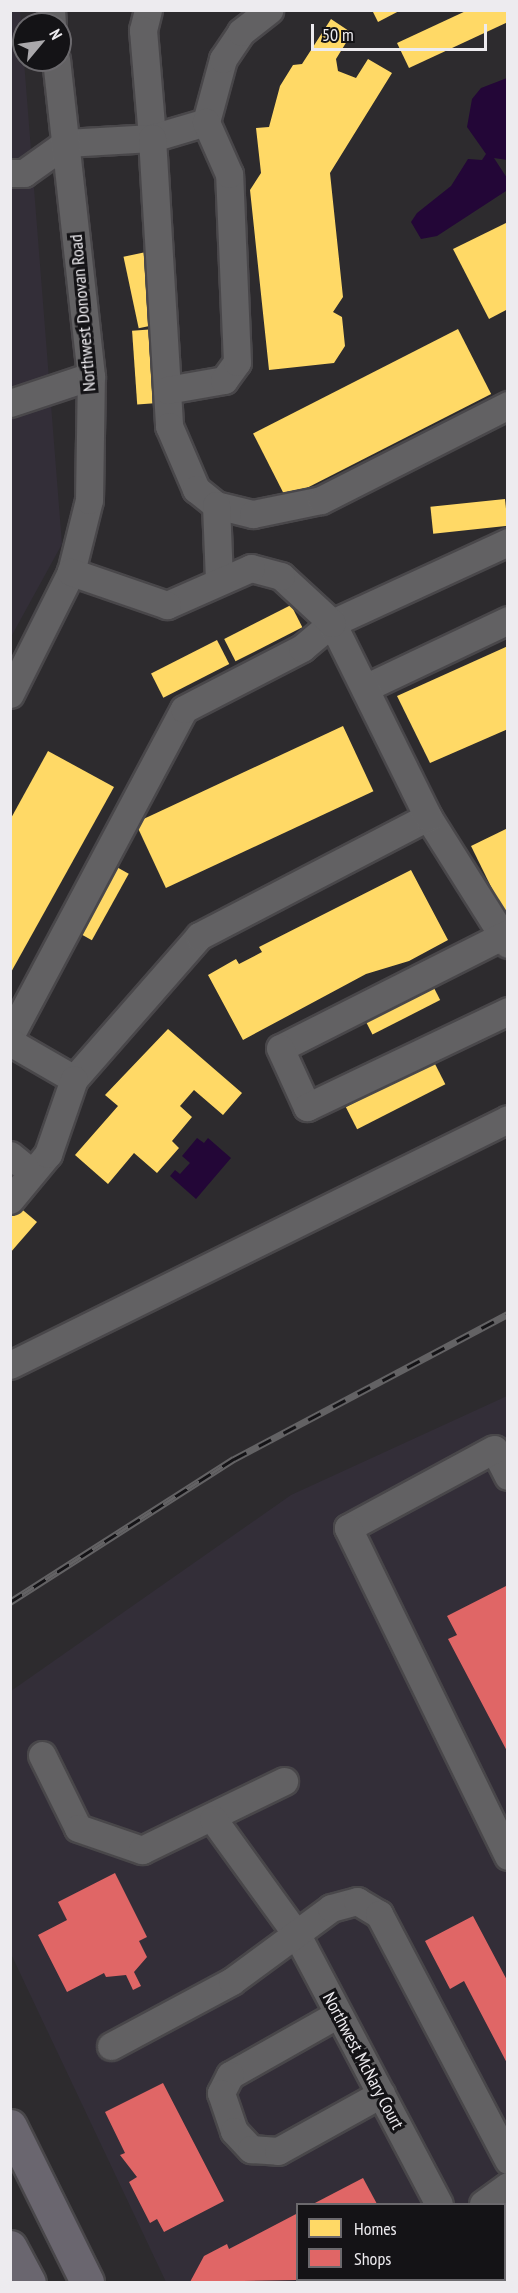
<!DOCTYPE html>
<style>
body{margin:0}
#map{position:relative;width:518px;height:2293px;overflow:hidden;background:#2d2b2e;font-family:"PT Sans Narrow",sans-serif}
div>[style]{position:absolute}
.built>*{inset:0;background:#332e38}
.water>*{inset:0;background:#230637}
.homes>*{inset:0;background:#ffd966;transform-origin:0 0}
.shops>*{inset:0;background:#e06666}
.roads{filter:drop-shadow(2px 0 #49474a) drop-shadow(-2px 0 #49474a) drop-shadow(0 2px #49474a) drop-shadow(0 -2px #49474a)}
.minor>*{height:27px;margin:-13.5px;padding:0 13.5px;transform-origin:13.5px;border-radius:13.5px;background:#626163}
.major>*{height:33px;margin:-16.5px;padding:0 16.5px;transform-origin:16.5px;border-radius:16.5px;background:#6a666f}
.rail>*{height:7px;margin-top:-3.5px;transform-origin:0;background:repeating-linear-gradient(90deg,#141316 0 14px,#636264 0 28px);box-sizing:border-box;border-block:2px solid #636264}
span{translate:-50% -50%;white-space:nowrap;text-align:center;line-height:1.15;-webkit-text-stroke:6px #141316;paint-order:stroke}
.street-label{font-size:18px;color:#edebef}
.frame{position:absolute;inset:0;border:12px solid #edebef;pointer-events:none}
.legend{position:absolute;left:296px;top:2203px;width:210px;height:78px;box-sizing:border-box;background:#141316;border:2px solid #6b696d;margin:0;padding:8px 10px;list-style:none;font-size:18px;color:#edebef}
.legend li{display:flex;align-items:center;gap:12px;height:30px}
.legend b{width:30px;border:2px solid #6b696d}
.north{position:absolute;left:12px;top:12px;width:60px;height:60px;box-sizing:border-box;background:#141316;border:2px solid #6b696d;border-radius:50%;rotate:61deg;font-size:16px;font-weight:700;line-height:24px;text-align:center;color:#edebef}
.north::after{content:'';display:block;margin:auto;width:21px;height:27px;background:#aaa8ab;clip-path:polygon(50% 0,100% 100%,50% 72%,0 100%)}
.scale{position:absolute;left:311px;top:24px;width:176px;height:27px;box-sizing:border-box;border:3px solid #edebef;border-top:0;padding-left:8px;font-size:18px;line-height:21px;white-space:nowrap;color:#edebef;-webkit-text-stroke:4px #141316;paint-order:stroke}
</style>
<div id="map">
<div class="built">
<div style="clip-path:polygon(20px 10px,62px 544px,11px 637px,10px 11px)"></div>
<div style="clip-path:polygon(evenodd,507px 1396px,507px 2282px,166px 2282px,11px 1954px,11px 1691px,291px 1495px,507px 1396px,298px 2204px,504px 2204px,504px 2280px,298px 2280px,298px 2204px)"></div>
</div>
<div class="water">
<div style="clip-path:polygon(507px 78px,507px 160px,494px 158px,507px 178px,506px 191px,437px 236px,421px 239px,411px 222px,417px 213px,451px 186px,468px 159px,482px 160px,486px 154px,467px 127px,472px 99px,481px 88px)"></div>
<div style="clip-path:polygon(197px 1138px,204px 1143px,208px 1138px,231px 1158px,196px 1199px,170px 1176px,175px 1170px,180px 1174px,190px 1163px,182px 1156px)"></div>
</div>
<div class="homes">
<div style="clip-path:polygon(372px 10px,401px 10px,378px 22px)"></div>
<div style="clip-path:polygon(468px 10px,508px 10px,508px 22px,409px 68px,397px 43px)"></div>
<div style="clip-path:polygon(331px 19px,352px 33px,336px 59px,338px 71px,356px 78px,368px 59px,392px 73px,330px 173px,343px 297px,333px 312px,342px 317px,345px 346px,334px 363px,269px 370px,250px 190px,261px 173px,256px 128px,269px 127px,280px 86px,293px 65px,302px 64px)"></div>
<div style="clip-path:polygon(508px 222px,508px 309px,489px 319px,453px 249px)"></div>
<div style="left:146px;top:252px;width:73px;height:23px;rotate:78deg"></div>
<div style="left:156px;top:329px;width:74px;height:24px;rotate:86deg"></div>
<div style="left:458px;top:329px;width:73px;height:230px;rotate:63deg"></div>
<div style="left:505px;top:499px;width:27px;height:75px;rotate:84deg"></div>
<div style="left:291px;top:605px;width:25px;height:75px;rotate:63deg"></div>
<div style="left:217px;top:640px;width:27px;height:74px;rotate:63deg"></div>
<div style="clip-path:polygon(508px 646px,508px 729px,430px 763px,397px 696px)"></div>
<div style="left:343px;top:726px;width:72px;height:229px;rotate:65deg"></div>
<div style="clip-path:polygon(48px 751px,114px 787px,10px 974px,10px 820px)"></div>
<div style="clip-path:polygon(508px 828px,508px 912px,504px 913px,471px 846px)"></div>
<div style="left:113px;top:865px;width:18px;height:76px;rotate:29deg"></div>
<div style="clip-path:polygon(411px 870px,448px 940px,409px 961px,366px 974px,243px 1040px,208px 975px,236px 959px,239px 964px,262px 952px,259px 947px)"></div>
<div style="left:432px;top:984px;width:18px;height:76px;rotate:63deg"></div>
<div style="clip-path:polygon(168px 1029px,242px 1093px,223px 1115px,194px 1090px,180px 1106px,192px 1117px,172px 1141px,179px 1148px,157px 1173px,134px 1153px,108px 1184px,75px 1155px,118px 1106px,105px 1095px)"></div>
<div style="left:434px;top:1062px;width:25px;height:99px;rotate:63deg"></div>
<div style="clip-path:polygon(18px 1206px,37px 1222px,10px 1253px,10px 1215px)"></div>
</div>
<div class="shops">
<div style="clip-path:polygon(508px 1585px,508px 1753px,448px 1639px,457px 1635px,447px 1616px)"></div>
<div style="clip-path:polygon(115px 1873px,147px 1937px,139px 1941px,147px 1957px,134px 1972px,141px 1986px,133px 1990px,126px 1975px,106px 1977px,104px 1973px,67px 1992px,38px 1935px,67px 1920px,58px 1902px)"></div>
<div style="clip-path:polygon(473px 1916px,508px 1982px,508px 2065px,464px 1981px,450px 1989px,425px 1941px)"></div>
<div style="clip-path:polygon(163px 2083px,224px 2201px,164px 2232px,157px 2219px,150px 2223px,129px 2182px,137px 2177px,120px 2155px,125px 2153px,105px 2112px)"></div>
<div style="clip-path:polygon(363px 2178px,377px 2204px,313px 2204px)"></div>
<div style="clip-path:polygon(298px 2213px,298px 2280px,190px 2282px,204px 2256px,227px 2244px,229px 2249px)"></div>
</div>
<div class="roads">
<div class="minor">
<div style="left:51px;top:10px;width:14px;rotate:86deg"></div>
<div style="left:148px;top:10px;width:21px;rotate:104deg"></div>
<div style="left:143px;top:30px;width:108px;rotate:85.2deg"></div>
<div style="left:152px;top:138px;width:56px;rotate:-16.5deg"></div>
<div style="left:206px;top:122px;width:65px;rotate:-74.9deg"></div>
<div style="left:223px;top:59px;width:32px;rotate:-56deg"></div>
<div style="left:241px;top:32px;width:36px;rotate:-38deg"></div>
<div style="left:10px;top:173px;width:14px"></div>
<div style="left:24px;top:173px;width:52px;rotate:-35.5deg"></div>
<div style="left:66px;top:143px;width:86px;rotate:-3.3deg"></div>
<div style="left:152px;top:138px;width:289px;rotate:86.6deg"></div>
<div style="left:169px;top:426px;width:69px;rotate:66.8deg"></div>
<div style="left:196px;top:489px;width:26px;rotate:39deg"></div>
<div style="left:216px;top:505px;width:38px;rotate:14deg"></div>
<div style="left:253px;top:514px;width:69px;rotate:-11.6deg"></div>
<div style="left:321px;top:500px;width:210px;rotate:-26.9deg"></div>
<div style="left:167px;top:390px;width:58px;rotate:-10deg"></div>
<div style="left:224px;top:380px;width:22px;rotate:-54deg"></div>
<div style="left:237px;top:362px;width:188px;rotate:-92.4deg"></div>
<div style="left:229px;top:174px;width:57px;rotate:-113.9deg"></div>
<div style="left:10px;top:403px;width:85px;rotate:-18.4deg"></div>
<div style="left:216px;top:505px;width:76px;rotate:87.7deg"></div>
<div style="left:365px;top:688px;width:158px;rotate:-25.4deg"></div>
<div style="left:10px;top:694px;width:136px;rotate:-63.4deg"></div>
<div style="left:71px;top:572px;width:74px;rotate:-76deg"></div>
<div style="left:89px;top:500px;width:124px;rotate:-89.1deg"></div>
<div style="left:91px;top:376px;width:318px;rotate:-96.3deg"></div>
<div style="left:428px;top:817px;width:150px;rotate:57.8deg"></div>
<div style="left:508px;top:933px;width:255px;rotate:153.2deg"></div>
<div style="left:280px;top:1048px;width:65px;rotate:65.4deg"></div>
<div style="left:307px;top:1107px;width:223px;rotate:-25.5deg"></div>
<div style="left:10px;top:1036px;width:370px;rotate:-62deg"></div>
<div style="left:184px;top:709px;width:133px;rotate:-27.3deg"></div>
<div style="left:302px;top:648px;width:39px;rotate:-40deg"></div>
<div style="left:332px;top:623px;width:194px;rotate:-24.7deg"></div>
<div style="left:10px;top:1042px;width:74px;rotate:30deg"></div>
<div style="left:74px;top:1079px;width:190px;rotate:-48.8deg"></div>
<div style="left:199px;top:936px;width:258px;rotate:-27.5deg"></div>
<div style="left:428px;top:817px;width:216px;rotate:-116.3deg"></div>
<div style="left:332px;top:623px;width:69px;rotate:-137.3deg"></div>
<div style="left:281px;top:576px;width:31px;rotate:-165deg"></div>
<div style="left:251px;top:568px;width:92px;rotate:156.2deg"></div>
<div style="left:167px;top:605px;width:102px;rotate:-161deg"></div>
<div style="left:10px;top:1155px;width:28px;rotate:39deg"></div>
<div style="left:10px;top:1200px;width:60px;rotate:-50.4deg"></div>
<div style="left:48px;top:1154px;width:79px;rotate:-70.9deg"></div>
<div style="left:10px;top:1365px;width:555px;rotate:-26.29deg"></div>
<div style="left:508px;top:1476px;width:30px;rotate:-117deg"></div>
<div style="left:494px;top:1449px;width:166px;rotate:151.6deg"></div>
<div style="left:348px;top:1528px;width:365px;rotate:64deg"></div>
<div style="left:42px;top:1755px;width:81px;rotate:63.7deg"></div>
<div style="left:78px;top:1828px;width:68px;rotate:19deg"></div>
<div style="left:142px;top:1850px;width:158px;rotate:-25.9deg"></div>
<div style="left:213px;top:1819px;width:143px;rotate:54.1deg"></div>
<div style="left:297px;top:1935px;width:304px;rotate:62.2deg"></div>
<div style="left:338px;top:2014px;width:124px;rotate:150.5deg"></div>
<div style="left:230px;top:2075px;width:20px;rotate:117deg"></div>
<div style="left:221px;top:2093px;width:40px;rotate:71.1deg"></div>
<div style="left:234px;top:2131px;width:25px;rotate:47deg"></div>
<div style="left:251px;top:2149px;width:27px;rotate:4deg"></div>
<div style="left:278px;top:2151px;width:118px;rotate:-29deg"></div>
<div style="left:111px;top:2046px;width:137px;rotate:-28.2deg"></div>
<div style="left:232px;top:1981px;width:123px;rotate:-36.4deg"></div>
<div style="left:331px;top:1908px;width:27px;rotate:-15deg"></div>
<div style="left:357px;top:1901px;width:26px;rotate:31deg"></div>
<div style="left:379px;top:1914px;width:278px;rotate:62.3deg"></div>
<div style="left:483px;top:2204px;width:31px;rotate:-36deg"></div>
<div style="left:402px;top:2280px;width:2px;rotate:63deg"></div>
<div style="left:499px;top:2280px;width:4px;rotate:34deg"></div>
<div style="left:355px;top:2282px;width:4px;rotate:-27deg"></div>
</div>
<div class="major">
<div style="left:10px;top:2126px;width:174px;rotate:63.7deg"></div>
<div style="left:10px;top:2247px;width:40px;rotate:62deg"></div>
</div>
</div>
<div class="rail">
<div style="left:10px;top:1602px;width:266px;rotate:-32.6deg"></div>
<div style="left:234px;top:1459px;width:310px;rotate:-27.9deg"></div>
</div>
<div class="street-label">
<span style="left:83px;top:313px;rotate:-95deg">Northwest Donovan Road</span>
<span style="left:363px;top:2061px;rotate:62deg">Northwest McNary Court</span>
</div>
<div class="frame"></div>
<ul class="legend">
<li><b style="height:16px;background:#ffd966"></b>Homes</li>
<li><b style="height:16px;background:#e06666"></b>Shops</li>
</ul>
<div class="north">N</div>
<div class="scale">50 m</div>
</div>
